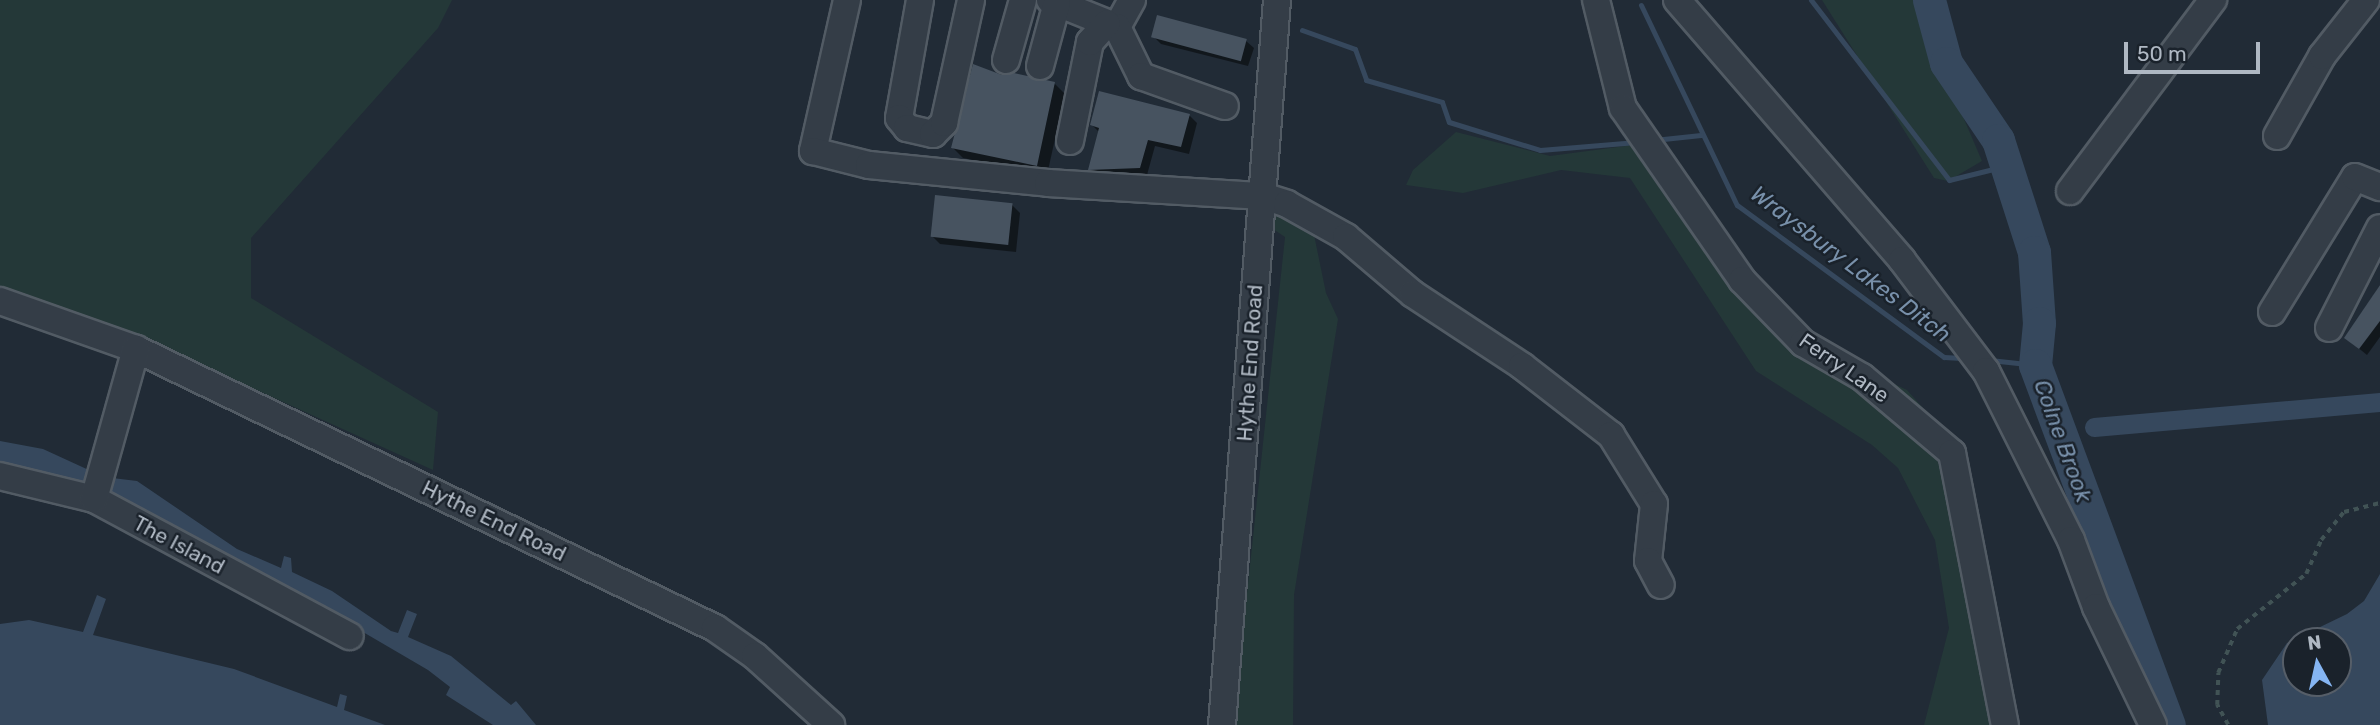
<!DOCTYPE html>
<style>
body{margin:0}
#map{position:relative;width:2380px;height:725px;overflow:hidden;background:#212b36;font-family:Rubik,sans-serif}
div>[style]{position:absolute}
.green>*{inset:0;background:#243838}
.water>*{inset:0;background:#36485d}
.shadow>*{inset:0;background:#0007}
.stream>*{height:5px;margin:-2.5px;padding:0 2.5px;transform-origin:2.5px;border-radius:2.5px;background:#36485d}
.canal>*{height:19px;margin:-9.5px;padding:0 9.5px;transform-origin:9.5px;border-radius:9.5px;background:#36485d}
.river>*{height:33px;margin:-16.5px;padding:0 16.5px;transform-origin:16.5px;border-radius:16.5px;background:#36485d}
.building>*{inset:0;background:#475360;transform-origin:0 0}
.path>*{height:3.5px;margin-top:-1.75px;transform-origin:0;background:repeating-linear-gradient(90deg,#415355 0 5px,transparent 0 10px)}
.roads{filter:drop-shadow(2px 0 #525b64) drop-shadow(-2px 0 #525b64) drop-shadow(0 2px #525b64) drop-shadow(0 -2px #525b64)}
.minor>*{height:26px;margin:-13px;padding:0 13px;transform-origin:13px;border-radius:13px;background:#343d47}
span{translate:-50% -50%;white-space:nowrap;text-align:center;line-height:1.15;-webkit-text-stroke:5px #1a222b;paint-order:stroke}
.street-label{font-size:21px;color:#afb8c3}
.water-label{font-size:23px;color:#7890aa;font-style:italic}
.north{position:absolute;left:2282px;top:627px;width:70px;height:70px;box-sizing:border-box;background:#1a222b;border:2px solid #565e68;border-radius:50%;rotate:352deg;font-size:19px;font-weight:700;line-height:28px;text-align:center;color:#afb8c3}
.north::after{content:'';display:block;margin:auto;width:24px;height:32px;background:#85b5f2;clip-path:polygon(50% 0,100% 100%,50% 72%,0 100%)}
.scale{position:absolute;left:2124px;top:42px;width:136px;height:32px;box-sizing:border-box;border:4px solid #afb8c3;border-top:0;padding-left:9px;font-size:21px;line-height:24px;white-space:nowrap;color:#afb8c3;-webkit-text-stroke:5px #1a222b;paint-order:stroke}
</style>
<div id="map">
<div class="green">
<div style="clip-path:polygon(0 0,452px 0,438px 28px,251px 238px,251px 298px,438px 412px,433px 470px,219px 373px,0 291px)"></div>
<div style="clip-path:polygon(1822px 0,1913px 0,1982px 161px,1948px 181px,1934px 178px)"></div>
<div style="clip-path:polygon(1456px 132px,1550px 156px,1648px 143px,1734px 264px,1805px 341px,1907px 390px,1939px 426px,1990px 678px,1990px 725px,1924px 725px,1949px 628px,1935px 540px,1898px 468px,1872px 445px,1756px 371px,1630px 178px,1561px 170px,1463px 193px,1406px 185px,1413px 170px)"></div>
<div style="clip-path:polygon(1277px 210px,1313px 230px,1326px 293px,1338px 319px,1294px 595px,1293px 725px,1233px 725px,1285px 237px,1270px 227px)"></div>
</div>
<div class="water">
<div style="clip-path:polygon(0 441px,43px 449px,104px 477px,137px 481px,237px 549px,281px 568px,284px 556px,291px 558px,292px 572px,332px 591px,391px 631px,398px 633px,407px 610px,417px 614px,408px 637px,451px 656px,511px 705px,516px 701px,536px 725px,493px 725px,446px 695px,450px 687px,428px 670px,363px 632px,336px 622px,86px 488px,47px 473px,0 466px)"></div>
<div style="clip-path:polygon(evenodd,2380px 574px,2380px 725px,2268px 725px,2262px 680px,2287px 643px,2347px 614px,2364px 601px,2380px 574px,2296px 641px,2338px 641px,2338px 683px,2296px 683px,2296px 641px)"></div>
<div style="clip-path:polygon(97px 595px,106px 599px,93px 635px,234px 669px,337px 707px,340px 694px,347px 696px,344px 710px,385px 725px,0 725px,0 624px,29px 620px,83px 632px)"></div>
</div>
<div class="shadow">
<div style="clip-path:polygon(1153px 36px,1246px 41px,1254px 48px,1248px 66px,1161px 44px)"></div>
<div style="clip-path:polygon(1055px 84px,1065px 94px,1047px 175px,963px 158px,953px 148px)"></div>
<div style="clip-path:polygon(1100px 93px,1190px 116px,1197px 123px,1189px 154px,1155px 146px,1147px 175px,1097px 177px,1090px 169px,1100px 133px,1092px 125px)"></div>
<div style="clip-path:polygon(1012px 205px,1020px 213px,1016px 252px,940px 244px,933px 237px)"></div>
<div style="clip-path:polygon(2380px 285px,2380px 337px,2367px 355px,2346px 338px)"></div>
</div>
<div class="stream">
<div style="left:1811px;top:0;width:227px;rotate:52.5deg"></div>
<div style="left:1949px;top:180px;width:58px;rotate:-14deg"></div>
<div style="left:1641px;top:5px;width:222px;rotate:64.4deg"></div>
<div style="left:1737px;top:205px;width:257px;rotate:36.3deg"></div>
<div style="left:1944px;top:357px;width:22px;rotate:3deg"></div>
<div style="left:1302px;top:30px;width:56px;rotate:19.7deg"></div>
<div style="left:1355px;top:49px;width:33px;rotate:70deg"></div>
<div style="left:1366px;top:80px;width:79px;rotate:16.1deg"></div>
<div style="left:1442px;top:102px;width:21px;rotate:71deg"></div>
<div style="left:1449px;top:122px;width:95px;rotate:17.1deg"></div>
<div style="left:1540px;top:150px;width:97px;rotate:-4.7deg"></div>
<div style="left:1654px;top:140px;width:47px;rotate:-6.1deg"></div>
<div style="left:1990px;top:360px;width:45px;rotate:6.3deg"></div>
</div>
<div class="canal">
<div style="left:2094px;top:427px;width:287px;rotate:-5deg"></div>
</div>
<div class="river">
<div style="left:1929px;top:0;width:65px;rotate:74.9deg"></div>
<div style="left:1946px;top:63px;width:93px;rotate:56deg"></div>
<div style="left:1998px;top:140px;width:118px;rotate:72.2deg"></div>
<div style="left:2034px;top:252px;width:71px;rotate:86deg"></div>
<div style="left:2039px;top:323px;width:42px;rotate:95.4deg"></div>
<div style="left:2035px;top:365px;width:384px;rotate:69.6deg"></div>
</div>
<div class="building">
<div style="left:1157px;top:15px;width:93px;height:23px;rotate:15deg"></div>
<div style="clip-path:polygon(973px 64px,1002px 75px,1014px 73px,1055px 82px,1037px 166px,951px 148px)"></div>
<div style="clip-path:polygon(1099px 91px,1190px 114px,1181px 147px,1148px 140px,1140px 168px,1088px 170px,1099px 128px,1090px 125px)"></div>
<div style="left:935px;top:195px;width:78px;height:42px;rotate:6deg"></div>
<div style="clip-path:polygon(2380px 285px,2380px 321px,2359px 349px,2344px 338px)"></div>
</div>
<div class="path">
<div style="left:2228px;top:725px;width:23px;rotate:-119deg"></div>
<div style="left:2217px;top:705px;width:32px;rotate:-88deg"></div>
<div style="left:2218px;top:673px;width:48px;rotate:-66.6deg"></div>
<div style="left:2237px;top:629px;width:88px;rotate:-38.6deg"></div>
<div style="left:2306px;top:574px;width:37px;rotate:-66deg"></div>
<div style="left:2321px;top:540px;width:36px;rotate:-51deg"></div>
<div style="left:2344px;top:512px;width:37px;rotate:-14deg"></div>
</div>
<div class="roads">
<div class="minor">
<div style="left:847px;top:0;width:155px;rotate:102.7deg"></div>
<div style="left:813px;top:151px;width:58px;rotate:14deg"></div>
<div style="left:869px;top:165px;width:180px;rotate:5.7deg"></div>
<div style="left:1048px;top:183px;width:215px;rotate:3.5deg"></div>
<div style="left:1263px;top:196px;width:25px;rotate:18deg"></div>
<div style="left:1287px;top:204px;width:68px;rotate:29.2deg"></div>
<div style="left:1346px;top:237px;width:88px;rotate:40.4deg"></div>
<div style="left:1413px;top:294px;width:131px;rotate:33.4deg"></div>
<div style="left:1522px;top:366px;width:113px;rotate:37.8deg"></div>
<div style="left:1611px;top:435px;width:81px;rotate:58.1deg"></div>
<div style="left:1654px;top:504px;width:57px;rotate:96deg"></div>
<div style="left:1648px;top:561px;width:27px;rotate:62deg"></div>
<div style="left:920px;top:0;width:120px;rotate:100.1deg"></div>
<div style="left:899px;top:118px;width:13px;rotate:51deg"></div>
<div style="left:907px;top:128px;width:27px;rotate:13deg"></div>
<div style="left:933px;top:134px;width:16px;rotate:-45deg"></div>
<div style="left:944px;top:123px;width:126px;rotate:-77.6deg"></div>
<div style="left:1050px;top:0;width:72px;rotate:21.9deg"></div>
<div style="left:1117px;top:27px;width:31px;rotate:-61deg"></div>
<div style="left:1596px;top:0;width:111px;rotate:76deg"></div>
<div style="left:1623px;top:108px;width:209px;rotate:55.3deg"></div>
<div style="left:1742px;top:280px;width:88px;rotate:45.9deg"></div>
<div style="left:1803px;top:343px;width:68px;rotate:30deg"></div>
<div style="left:1862px;top:377px;width:118px;rotate:40.2deg"></div>
<div style="left:1952px;top:453px;width:277px;rotate:79deg"></div>
<div style="left:1677px;top:0;width:344px;rotate:49.1deg"></div>
<div style="left:1902px;top:260px;width:139px;rotate:52.9deg"></div>
<div style="left:1986px;top:371px;width:189px;rotate:63.3deg"></div>
<div style="left:2071px;top:540px;width:72px;rotate:69.5deg"></div>
<div style="left:2096px;top:607px;width:131px;rotate:64.2deg"></div>
<div style="left:1117px;top:27px;width:55px;rotate:63.9deg"></div>
<div style="left:1141px;top:76px;width:89px;rotate:19.7deg"></div>
<div style="left:1006px;top:60px;width:62px;rotate:-74.2deg"></div>
<div style="left:1040px;top:66px;width:65px;rotate:-74.9deg"></div>
<div style="left:2277px;top:136px;width:92px;rotate:-60.6deg"></div>
<div style="left:2322px;top:56px;width:71px;rotate:-51.8deg"></div>
<div style="left:1070px;top:141px;width:101px;rotate:-78.6deg"></div>
<div style="left:1090px;top:42px;width:25px;rotate:-48deg"></div>
<div style="left:2070px;top:191px;width:239px;rotate:-53.2deg"></div>
<div style="left:0;top:301px;width:144px;rotate:19.4deg"></div>
<div style="left:136px;top:349px;width:643px;rotate:25.73deg"></div>
<div style="left:715px;top:628px;width:49px;rotate:35deg"></div>
<div style="left:755px;top:656px;width:103px;rotate:42.2deg"></div>
<div style="left:2272px;top:312px;width:158px;rotate:-58.4deg"></div>
<div style="left:2355px;top:177px;width:27px;rotate:22deg"></div>
<div style="left:2329px;top:328px;width:112px;rotate:-63deg"></div>
<div style="left:0;top:476px;width:97px;rotate:13.7deg"></div>
<div style="left:94px;top:499px;width:290px;rotate:28.2deg"></div>
<div style="left:94px;top:499px;width:156px;rotate:-74.4deg"></div>
<div style="left:1222px;top:725px;width:727px;rotate:-85.66deg"></div>
</div>
</div>
<div class="street-label">
<span style="left:1250px;top:363px;rotate:-86deg">Hythe End Road</span>
<span style="left:1844px;top:368px;rotate:35deg">Ferry Lane</span>
<span style="left:494px;top:521px;rotate:26deg">Hythe End Road</span>
<span style="left:179px;top:545px;rotate:28deg">The Island</span>
</div>
<div class="water-label">
<span style="left:1851px;top:264px;rotate:37deg">Wraysbury Lakes Ditch</span>
<span style="left:2063px;top:441px;rotate:70deg">Colne Brook</span>
</div>
<div class="north">N</div>
<div class="scale">50 m</div>
</div>
